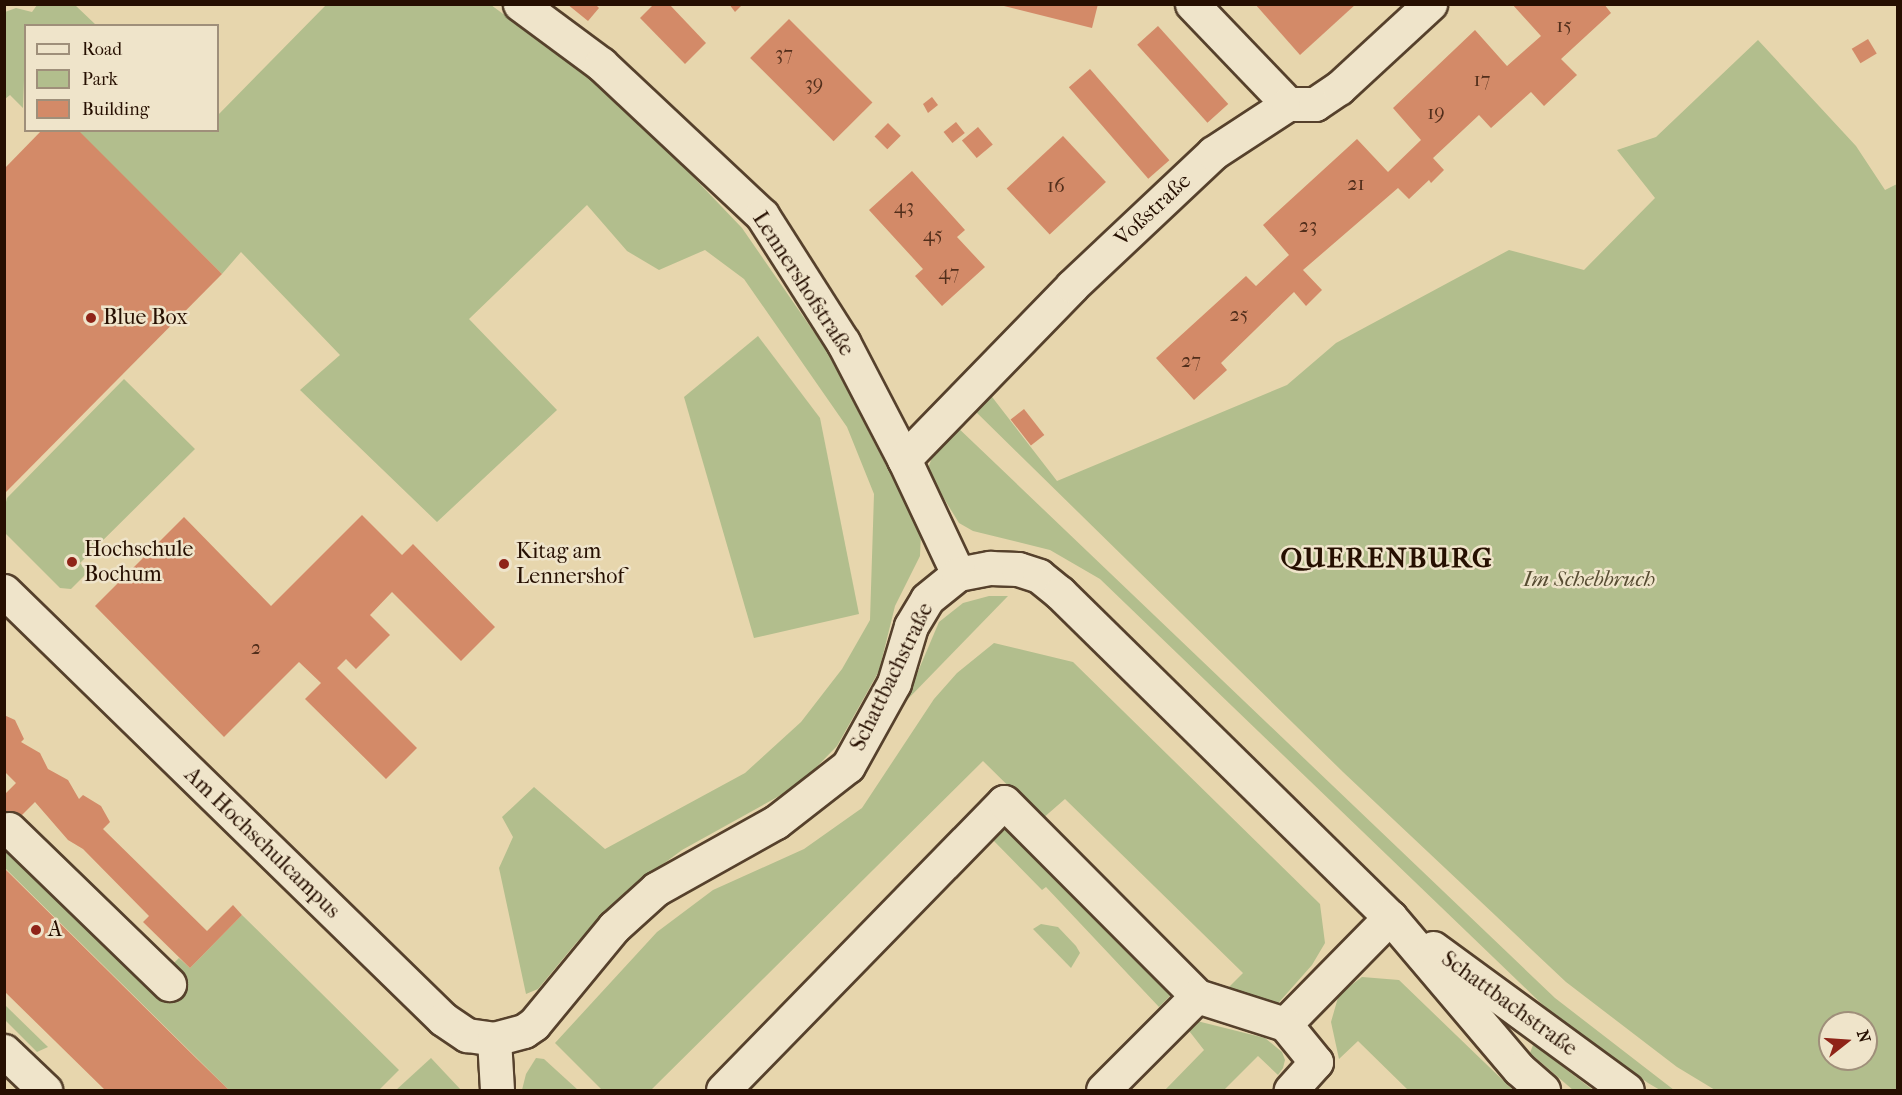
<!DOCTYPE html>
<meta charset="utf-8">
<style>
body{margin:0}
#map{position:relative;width:1902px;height:1095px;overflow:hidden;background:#e7d6ad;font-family:"IM FELL French Canon",serif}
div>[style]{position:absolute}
.green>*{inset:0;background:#b2be8d}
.building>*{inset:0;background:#d38a68;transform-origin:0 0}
.roads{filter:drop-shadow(2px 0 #56412c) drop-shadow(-2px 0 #56412c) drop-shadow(0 2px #56412c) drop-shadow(0 -2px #56412c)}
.minor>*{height:33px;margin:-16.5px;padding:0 16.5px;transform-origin:16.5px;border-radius:16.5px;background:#efe4ca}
.dots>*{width:16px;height:16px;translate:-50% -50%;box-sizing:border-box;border:3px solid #efe4ca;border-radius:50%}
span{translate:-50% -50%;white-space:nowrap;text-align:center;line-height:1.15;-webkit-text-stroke:5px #efe4ca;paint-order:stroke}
.number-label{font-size:20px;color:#512e1b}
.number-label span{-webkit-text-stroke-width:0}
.street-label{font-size:22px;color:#260f01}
.poi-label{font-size:22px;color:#260f01}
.left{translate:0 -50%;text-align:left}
.park-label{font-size:22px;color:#574c32;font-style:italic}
.district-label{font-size:28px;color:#260f01;font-weight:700;letter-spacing:1.5px}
.frame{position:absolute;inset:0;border:6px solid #260f01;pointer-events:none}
.legend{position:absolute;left:24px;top:24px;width:195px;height:108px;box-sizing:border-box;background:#efe4ca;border:2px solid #9f8f7a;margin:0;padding:8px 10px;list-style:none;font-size:18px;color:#260f01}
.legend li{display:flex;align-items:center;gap:12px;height:30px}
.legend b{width:30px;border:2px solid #9f8f7a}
.north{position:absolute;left:1818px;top:1011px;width:60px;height:60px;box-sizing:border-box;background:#efe4ca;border:2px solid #9f8f7a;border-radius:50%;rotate:73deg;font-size:16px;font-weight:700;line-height:24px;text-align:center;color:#260f01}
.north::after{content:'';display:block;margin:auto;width:21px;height:27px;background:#8f2418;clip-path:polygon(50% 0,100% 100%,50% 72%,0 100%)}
</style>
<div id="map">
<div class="green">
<div style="clip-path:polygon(37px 5px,75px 5px,96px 25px,26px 26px,23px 108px,10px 95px,5px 99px,5px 12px,16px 8px,32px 12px)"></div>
<div style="clip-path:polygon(326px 5px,491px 5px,580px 70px,656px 138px,742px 228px,827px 351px,921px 533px,920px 556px,895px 606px,879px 671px,837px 746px,799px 785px,682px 850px,635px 885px,576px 943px,538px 989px,526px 994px,499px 868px,513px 837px,502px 817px,534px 787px,605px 849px,745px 773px,801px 722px,842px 669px,870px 620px,874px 494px,847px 427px,744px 279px,705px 250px,659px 270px,627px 251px,587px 205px,469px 319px,557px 410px,437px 522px,300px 390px,340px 355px,241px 252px,222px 274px,78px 131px,218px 130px,218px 115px)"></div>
<div style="clip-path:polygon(evenodd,1758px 40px,1856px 146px,1885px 190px,1897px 184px,1897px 1090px,1715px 1090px,1677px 1067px,1566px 982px,1343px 772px,973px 409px,989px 393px,1057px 481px,1287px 385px,1336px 343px,1509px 250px,1584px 270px,1655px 198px,1617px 150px,1656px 137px,1758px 40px,1830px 1023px,1866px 1023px,1866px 1059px,1830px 1059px,1830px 1023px)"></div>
<div style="clip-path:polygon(758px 336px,820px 418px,859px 614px,754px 638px,684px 397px)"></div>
<div style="clip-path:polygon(124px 379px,195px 449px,80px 563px,87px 573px,71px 589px,60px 588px,5px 533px,5px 506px,7px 498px)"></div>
<div style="clip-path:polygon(954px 424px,1555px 998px,1674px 1090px,1660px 1090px,1648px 1083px,1546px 1008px,1100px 579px,1050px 550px,973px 531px,959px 523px,927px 471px,937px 444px)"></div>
<div style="clip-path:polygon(989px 596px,1008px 596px,905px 702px,939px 622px,963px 603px)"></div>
<div style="clip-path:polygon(994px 643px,1073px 662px,1320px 904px,1325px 943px,1312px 965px,1273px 1009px,1222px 994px,1243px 973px,1065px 799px,1042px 819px,983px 761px,651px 1090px,602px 1090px,555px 1043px,657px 932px,713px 890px,804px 849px,862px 808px,934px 699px,957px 673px)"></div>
<div style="clip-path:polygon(1004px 828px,1172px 994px,1159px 1007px,1046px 887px,1042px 890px,990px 837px)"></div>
<div style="clip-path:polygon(5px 839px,155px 981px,179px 958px,190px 968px,242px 915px,399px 1070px,379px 1090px,229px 1090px,5px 868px)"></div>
<div style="clip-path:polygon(1041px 924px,1058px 927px,1076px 946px,1080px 953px,1071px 968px,1033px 929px)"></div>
<div style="clip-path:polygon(1362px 977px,1399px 980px,1513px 1090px,1408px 1090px,1358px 1041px,1339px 1059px,1331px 1022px,1339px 994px)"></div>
<div style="clip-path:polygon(4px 1005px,5px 1005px,48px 1047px,37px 1052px,5px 1020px)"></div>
<div style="clip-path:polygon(1197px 1021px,1265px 1038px,1282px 1052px,1285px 1060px,1283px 1068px,1278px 1075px,1258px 1056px,1224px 1090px,1165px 1090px,1204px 1050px,1186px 1027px)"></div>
<div style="clip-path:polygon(1533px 1045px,1537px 1047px,1593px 1090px,1573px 1090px,1530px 1053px)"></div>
<div style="clip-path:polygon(431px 1058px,461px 1090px,396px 1090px)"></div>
<div style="clip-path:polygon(536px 1058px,544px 1059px,578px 1090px,522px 1090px,526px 1074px)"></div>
</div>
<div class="building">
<div style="clip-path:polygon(567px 4px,595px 4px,599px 8px,588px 21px)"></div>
<div style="clip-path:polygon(654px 4px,669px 4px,706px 43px,685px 64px,640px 18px)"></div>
<div style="clip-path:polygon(729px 4px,743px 4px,735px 12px)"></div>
<div style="clip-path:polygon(996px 4px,1098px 4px,1092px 28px)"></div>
<div style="clip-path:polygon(1255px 4px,1356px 4px,1300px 55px)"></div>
<div style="clip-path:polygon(1512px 4px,1604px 4px,1611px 13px,1561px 59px,1577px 75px,1544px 106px,1531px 92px,1491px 128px,1479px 115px,1433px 158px,1444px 170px,1431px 183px,1429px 180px,1409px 199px,1398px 188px,1303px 270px,1322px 290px,1306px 306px,1294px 292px,1221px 363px,1227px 370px,1194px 400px,1156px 358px,1246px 276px,1256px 286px,1289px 255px,1263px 225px,1357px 139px,1388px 172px,1421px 140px,1393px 108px,1475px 30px,1507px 66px,1541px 36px)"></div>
<div style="left:789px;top:19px;width:118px;height:55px;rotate:45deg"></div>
<div style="left:1158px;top:26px;width:105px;height:28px;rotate:48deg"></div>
<div style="left:1868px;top:39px;width:17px;height:19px;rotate:59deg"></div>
<div style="left:1090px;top:69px;width:121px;height:28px;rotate:49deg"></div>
<div style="clip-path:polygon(932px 97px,938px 105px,928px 113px,923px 104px)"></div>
<div style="left:956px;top:122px;width:14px;height:16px;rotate:51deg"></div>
<div style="left:888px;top:123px;width:18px;height:19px;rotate:45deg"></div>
<div style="left:978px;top:127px;width:23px;height:21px;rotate:50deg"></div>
<div style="clip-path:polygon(42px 130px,78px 130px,222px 274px,4px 494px,4px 169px)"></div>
<div style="left:1063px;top:136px;width:63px;height:77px;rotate:47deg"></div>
<div style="clip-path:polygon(912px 171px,965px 230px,957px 237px,985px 267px,942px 306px,915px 276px,923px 269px,869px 210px)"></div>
<div style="left:1024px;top:409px;width:33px;height:17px;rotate:52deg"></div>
<div style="clip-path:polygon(362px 515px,402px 555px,413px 544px,495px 627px,461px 661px,392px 592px,370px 615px,390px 635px,356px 669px,346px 659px,337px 668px,417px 748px,386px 779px,305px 699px,321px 683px,299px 662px,224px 737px,95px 606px,184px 517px,271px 606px)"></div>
<div style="clip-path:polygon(4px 715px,15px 720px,24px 739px,21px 742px,40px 753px,48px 769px,68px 780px,79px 799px,83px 795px,101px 806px,110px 822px,103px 829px,207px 931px,233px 905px,242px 915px,190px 968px,143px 922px,149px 916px,83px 849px,68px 840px,35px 802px,4px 833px,4px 795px,16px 783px,4px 771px)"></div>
<div style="clip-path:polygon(4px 868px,197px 1059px,229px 1090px,105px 1090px,4px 991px)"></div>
</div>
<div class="roads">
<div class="minor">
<div style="left:520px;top:4px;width:101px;rotate:36.5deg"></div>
<div style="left:601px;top:64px;width:221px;rotate:43.2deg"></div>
<div style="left:762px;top:215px;width:151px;rotate:57.5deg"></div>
<div style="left:843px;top:342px;width:132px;rotate:62.5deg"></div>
<div style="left:904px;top:459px;width:127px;rotate:64.8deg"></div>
<div style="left:1192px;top:4px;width:139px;rotate:46.2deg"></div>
<div style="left:904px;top:459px;width:241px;rotate:-45.8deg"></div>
<div style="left:1072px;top:286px;width:194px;rotate:-43.3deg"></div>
<div style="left:1213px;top:153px;width:90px;rotate:-33.2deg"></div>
<div style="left:1288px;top:104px;width:27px"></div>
<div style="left:1315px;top:104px;width:29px;rotate:-34deg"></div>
<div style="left:1339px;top:88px;width:124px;rotate:-42.7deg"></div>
<div style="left:4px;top:591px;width:613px;rotate:44.27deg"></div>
<div style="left:443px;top:1019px;width:29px;rotate:34deg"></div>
<div style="left:467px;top:1035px;width:27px;rotate:8deg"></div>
<div style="left:494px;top:1039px;width:31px;rotate:-15deg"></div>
<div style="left:524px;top:1031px;width:12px;rotate:-35deg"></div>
<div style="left:534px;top:1024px;width:126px;rotate:-50.5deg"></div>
<div style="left:614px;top:927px;width:57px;rotate:-42.1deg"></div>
<div style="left:656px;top:889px;width:137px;rotate:-29.2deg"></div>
<div style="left:776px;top:822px;width:91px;rotate:-37.9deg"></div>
<div style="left:848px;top:766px;width:95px;rotate:-61deg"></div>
<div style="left:894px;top:683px;width:59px;rotate:-73.4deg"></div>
<div style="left:911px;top:626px;width:31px;rotate:-59deg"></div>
<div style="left:927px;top:599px;width:40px;rotate:-39deg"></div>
<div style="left:958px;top:574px;width:33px;rotate:-11deg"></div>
<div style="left:990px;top:568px;width:28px;rotate:2deg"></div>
<div style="left:1018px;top:569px;width:22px;rotate:18deg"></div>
<div style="left:1039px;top:576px;width:27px;rotate:39deg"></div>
<div style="left:1060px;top:593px;width:462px;rotate:44.5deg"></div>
<div style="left:1390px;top:917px;width:199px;rotate:49.7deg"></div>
<div style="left:1519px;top:1069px;width:32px;rotate:41deg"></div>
<div style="left:9px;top:829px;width:223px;rotate:44.1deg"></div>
<div style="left:1433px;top:948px;width:240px;rotate:36.2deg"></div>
<div style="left:1285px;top:1024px;width:150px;rotate:-45.5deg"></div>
<div style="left:494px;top:1039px;width:51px;rotate:86.6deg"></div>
<div style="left:4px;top:1051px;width:57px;rotate:43.6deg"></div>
<div style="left:723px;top:1090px;width:402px;rotate:-45.7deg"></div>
<div style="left:1004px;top:802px;width:274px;rotate:45.1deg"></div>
<div style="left:1197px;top:996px;width:92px;rotate:17.7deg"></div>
<div style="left:1285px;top:1024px;width:49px;rotate:50.8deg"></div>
<div style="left:1316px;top:1062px;width:38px;rotate:132deg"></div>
<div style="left:1103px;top:1090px;width:133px;rotate:-45deg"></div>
</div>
</div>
<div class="dots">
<div style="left:91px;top:318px;background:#8f2418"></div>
<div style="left:72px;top:562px;background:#8f2418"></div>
<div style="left:504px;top:564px;background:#8f2418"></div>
<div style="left:36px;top:930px;background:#8f2418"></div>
</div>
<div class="number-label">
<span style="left:1564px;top:25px">15</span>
<span style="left:784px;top:53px">37</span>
<span style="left:1482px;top:79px">17</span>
<span style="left:814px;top:83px">39</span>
<span style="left:1436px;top:112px">19</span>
<span style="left:1356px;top:183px">21</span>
<span style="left:1056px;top:185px">16</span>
<span style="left:904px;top:206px">43</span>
<span style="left:1308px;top:225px">23</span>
<span style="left:933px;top:234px">45</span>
<span style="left:949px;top:272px">47</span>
<span style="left:1239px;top:314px">25</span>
<span style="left:1191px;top:360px">27</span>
<span style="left:256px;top:647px">2</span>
</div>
<div class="street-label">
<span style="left:1153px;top:210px;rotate:-43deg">Voßstraße</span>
<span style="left:803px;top:284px;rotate:57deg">Lennershofstraße</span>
<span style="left:892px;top:677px;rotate:-64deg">Schattbachstraße</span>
<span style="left:262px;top:843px;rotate:44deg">Am Hochschulcampus</span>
<span style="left:1509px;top:1004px;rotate:36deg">Schattbachstraße</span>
</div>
<div class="poi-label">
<span class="left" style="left:103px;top:318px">Blue Box</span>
<span class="left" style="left:84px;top:562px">Hochschule<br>Bochum</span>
<span class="left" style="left:516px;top:564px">Kitag am<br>Lennershof</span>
<span class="left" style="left:48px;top:930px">A</span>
</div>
<div class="park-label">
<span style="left:1589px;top:580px">Im Schebbruch</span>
</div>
<div class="district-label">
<span style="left:1387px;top:558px">QUERENBURG</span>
</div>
<div class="frame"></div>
<ul class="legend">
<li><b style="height:8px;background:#efe4ca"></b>Road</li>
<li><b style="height:16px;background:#b2be8d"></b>Park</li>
<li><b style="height:16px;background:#d38a68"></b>Building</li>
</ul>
<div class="north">N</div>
</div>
